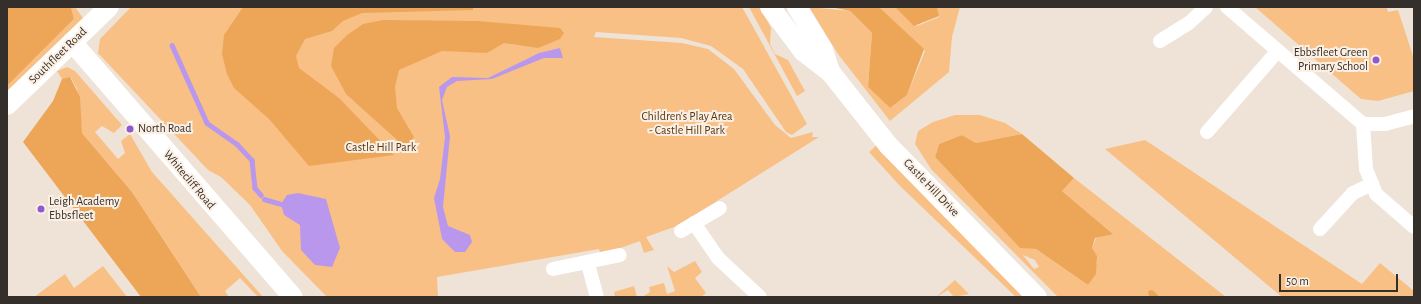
<!DOCTYPE html>
<style>
body{margin:0}
#map{position:relative;width:1421px;height:304px;overflow:hidden;background:#efe3d7;font-family:"Alegreya Sans",sans-serif}
div>[style]{position:absolute}
.green>*{inset:0;background:#f9c085}
.forest>*{inset:0;background:#eda658}
.water>*{inset:0;background:#b997ec}
.stream>*{height:4.5px;margin:-2.25px;padding:0 2.25px;transform-origin:2.25px;border-radius:2.25px;background:#b997ec}
.street>*{height:14px;margin:-7px;padding:0 7px;transform-origin:7px;border-radius:7px;background:#fff}
.secondary>*{height:20px;margin:-10px;padding:0 10px;transform-origin:10px;border-radius:10px;background:#fff}
.dots>*{width:11px;height:11px;translate:-50% -50%;box-sizing:border-box;border:2px solid #fcf0e4;border-radius:50%}
span{translate:-50% -50%;white-space:nowrap;text-align:center;line-height:1.15;-webkit-text-stroke:4px #fcf0e4;paint-order:stroke}
.poi-label{font-size:12px;color:#342f2b}
.right{translate:-100% -50%;text-align:right}
.left{translate:0 -50%;text-align:left}
.street-label{font-size:12px;color:#342f2b}
.park-label{font-size:12px;color:#543717}
.frame{position:absolute;inset:0;border:8px solid #342f2b;pointer-events:none}
.scale{position:absolute;left:1279px;top:274px;width:119px;height:18px;box-sizing:border-box;border:2px solid #342f2b;border-top:0;padding-left:5px;font-size:12px;line-height:14px;white-space:nowrap;color:#342f2b;-webkit-text-stroke:3px #fcf0e4;paint-order:stroke}
</style>
<div id="map">
<div class="green">
<div style="clip-path:polygon(71px 7px,75px 7px,85px 21px,7px 95px,7px 86px,74px 19px)"></div>
<div style="clip-path:polygon(131px 7px,742px 7px,807px 124px,792px 135px,786px 132px,743px 69px,711px 46px,681px 38px,596px 32px,594px 37px,682px 43px,708px 49px,734px 69px,775px 125px,791px 138px,813px 132px,812px 137px,819px 137px,677px 226px,646px 237px,654px 250px,644px 253px,640px 241px,601px 255px,599px 249px,437px 277px,438px 297px,327px 297px,282px 251px,250px 205px,221px 177px,208px 170px,98px 53px,100px 39px)"></div>
<div style="clip-path:polygon(749px 7px,760px 7px,771px 28px,770px 44px,775px 54px,788px 60px,805px 91px,797px 96px)"></div>
<div style="clip-path:polygon(809px 7px,850px 11px,872px 33px,868px 87px,890px 108px,907px 95px,925px 51px,879px 7px,895px 7px,917px 26px,939px 17px,937px 7px,960px 7px,952px 37px,949px 72px,890px 121px,838px 54px)"></div>
<div style="clip-path:polygon(1255px 7px,1387px 7px,1388px 12px,1398px 10px,1414px 59px,1414px 91px,1378px 101px,1361px 99px)"></div>
<div style="clip-path:polygon(67px 67px,75px 71px,122px 125px,114px 133px,102px 126px,95px 132px,118px 159px,125px 153px,121px 141px,130px 134px,152px 172px,263px 297px,258px 297px,240px 278px,225px 291px,229px 297px,201px 297px,132px 192px,82px 133px,77px 89px,71px 78px,62px 79px,57px 71px)"></div>
<div style="clip-path:polygon(evenodd,980px 115px,1005px 123px,1022px 134px,976px 143px,962px 135px,939px 144px,935px 157px,1020px 247px,1036px 249px,1088px 285px,1097px 262px,1092px 248px,1096px 238px,1112px 233px,1062px 191px,1074px 178px,1226px 297px,1160px 297px,1155px 292px,1149px 297px,1058px 297px,931px 169px,915px 144px,918px 131px,933px 122px,955px 115px,980px 115px,1023px 255px,1035px 260px,1039px 267px,1034px 269px,1023px 255px)"></div>
<div style="clip-path:polygon(1145px 140px,1362px 284px,1380px 263px,1414px 291px,1414px 297px,1282px 297px,1105px 149px)"></div>
<div style="clip-path:polygon(877px 145px,1026px 297px,1016px 297px,900px 186px,869px 152px)"></div>
<div style="clip-path:polygon(695px 261px,702px 272px,695px 278px,706px 293px,701px 297px,642px 297px,650px 292px,649px 287px,664px 283px,667px 294px,675px 291px,667px 266px,674px 272px)"></div>
<div style="clip-path:polygon(103px 266px,127px 297px,34px 297px,65px 274px,74px 288px)"></div>
<div style="clip-path:polygon(955px 280px,969px 294px,954px 297px,948px 290px,936px 297px)"></div>
<div style="clip-path:polygon(634px 286px,637px 297px,615px 297px,614px 292px)"></div>
</div>
<div class="forest">
<div style="clip-path:polygon(7px 7px,71px 7px,74px 19px,7px 86px)"></div>
<div style="clip-path:polygon(243px 7px,473px 7px,473px 10px,362px 13px,343px 21px,332px 31px,305px 39px,296px 56px,299px 68px,339px 98px,394px 155px,309px 166px,269px 119px,234px 88px,227px 74px,222px 54px,224px 35px)"></div>
<div style="clip-path:polygon(831px 7px,879px 7px,924px 49px,907px 95px,890px 108px,868px 87px,872px 33px,850px 11px)"></div>
<div style="clip-path:polygon(895px 7px,937px 7px,939px 16px,914px 26px)"></div>
<div style="clip-path:polygon(383px 20px,477px 21px,560px 28px,564px 33px,560px 39px,538px 48px,504px 43px,487px 53px,442px 51px,399px 70px,395px 87px,397px 108px,414px 137px,406px 148px,346px 94px,331px 66px,334px 48px,347px 35px,363px 24px)"></div>
<div style="clip-path:polygon(70px 77px,80px 97px,82px 133px,132px 192px,201px 297px,141px 297px,23px 142px,53px 101px,62px 79px)"></div>
<div style="clip-path:polygon(1022px 134px,1074px 178px,1062px 191px,1113px 234px,1095px 238px,1092px 248px,1097px 256px,1096px 274px,1088px 285px,1036px 249px,1020px 248px,935px 157px,939px 144px,962px 135px,976px 143px)"></div>
<div style="clip-path:polygon(1152px 290px,1155px 292px,1160px 297px,1149px 297px,1148px 291px)"></div>
</div>
<div class="water">
<div style="clip-path:polygon(560px 48px,563px 58px,544px 58px,492px 79px,457px 81px,447px 87px,442px 100px,450px 136px,443px 207px,448px 226px,470px 235px,472px 242px,465px 252px,455px 252px,442px 239px,434px 198px,440px 179px,445px 137px,439px 87px,452px 77px,488px 78px,539px 53px)"></div>
<div style="clip-path:polygon(298px 193px,326px 199px,340px 248px,332px 267px,315px 265px,301px 250px,300px 225px,284px 215px,281px 204px,287px 195px)"></div>
</div>
<div class="stream">
<div style="left:172px;top:45px;width:85px;rotate:65.8deg"></div>
<div style="left:207px;top:123px;width:37px;rotate:35deg"></div>
<div style="left:237px;top:144px;width:22px;rotate:47deg"></div>
<div style="left:252px;top:160px;width:28px;rotate:84deg"></div>
<div style="left:255px;top:188px;width:9px;rotate:49deg"></div>
<div style="left:264px;top:199px;width:18px;rotate:16deg"></div>
</div>
<div class="street">
<div style="left:1227px;top:7px;width:179px;rotate:40.7deg"></div>
<div style="left:1363px;top:124px;width:22px"></div>
<div style="left:1385px;top:124px;width:30px;rotate:-15deg"></div>
<div style="left:1160px;top:41px;width:34px;rotate:-32deg"></div>
<div style="left:1189px;top:23px;width:23px;rotate:-43deg"></div>
<div style="left:1363px;top:124px;width:45px;rotate:86.2deg"></div>
<div style="left:1366px;top:169px;width:27px;rotate:68deg"></div>
<div style="left:1376px;top:194px;width:50px;rotate:41deg"></div>
<div style="left:1207px;top:132px;width:105px;rotate:-48.9deg"></div>
<div style="left:694px;top:223px;width:42px;rotate:55.6deg"></div>
<div style="left:718px;top:258px;width:57px;rotate:42.9deg"></div>
<div style="left:1320px;top:229px;width:49px;rotate:-47.5deg"></div>
<div style="left:1353px;top:193px;width:21px;rotate:-25deg"></div>
<div style="left:681px;top:231px;width:45px;rotate:-30.5deg"></div>
<div style="left:588px;top:264px;width:34px;rotate:75deg"></div>
<div style="left:553px;top:269px;width:68px;rotate:-11.8deg"></div>
</div>
<div class="secondary">
<div style="left:770px;top:7px;width:55px;rotate:53.1deg"></div>
<div style="left:803px;top:51px;width:36px;rotate:38deg"></div>
<div style="left:831px;top:73px;width:92px;rotate:51.6deg"></div>
<div style="left:888px;top:145px;width:213px;rotate:45.6deg"></div>
<div style="left:797px;top:7px;width:50px;rotate:58.8deg"></div>
<div style="left:823px;top:50px;width:22px;rotate:72deg"></div>
<div style="left:72px;top:42px;width:337px;rotate:49.1deg"></div>
<div style="left:7px;top:105px;width:141px;rotate:-43.9deg"></div>
</div>
<div class="dots">
<div style="left:1376px;top:60px;background:#8f59d1"></div>
<div style="left:130px;top:129px;background:#8f59d1"></div>
<div style="left:41px;top:209px;background:#8f59d1"></div>
</div>
<div class="poi-label">
<span class="right" style="left:1368px;top:60px">Ebbsfleet Green<br>Primary School</span>
<span class="left" style="left:138px;top:129px">North Road</span>
<span class="left" style="left:49px;top:209px">Leigh Academy<br>Ebbsfleet</span>
</div>
<div class="street-label">
<span style="left:58px;top:56px;rotate:-44deg">Southfleet Road</span>
<span style="left:189px;top:180px;rotate:50deg">Whitecliff Road</span>
<span style="left:931px;top:188px;rotate:46deg">Castle Hill Drive</span>
</div>
<div class="park-label">
<span style="left:687px;top:124px">Children's Play Area<br>- Castle Hill Park</span>
<span style="left:381px;top:148px">Castle Hill Park</span>
</div>
<div class="frame"></div>
<div class="scale">50 m</div>
</div>
